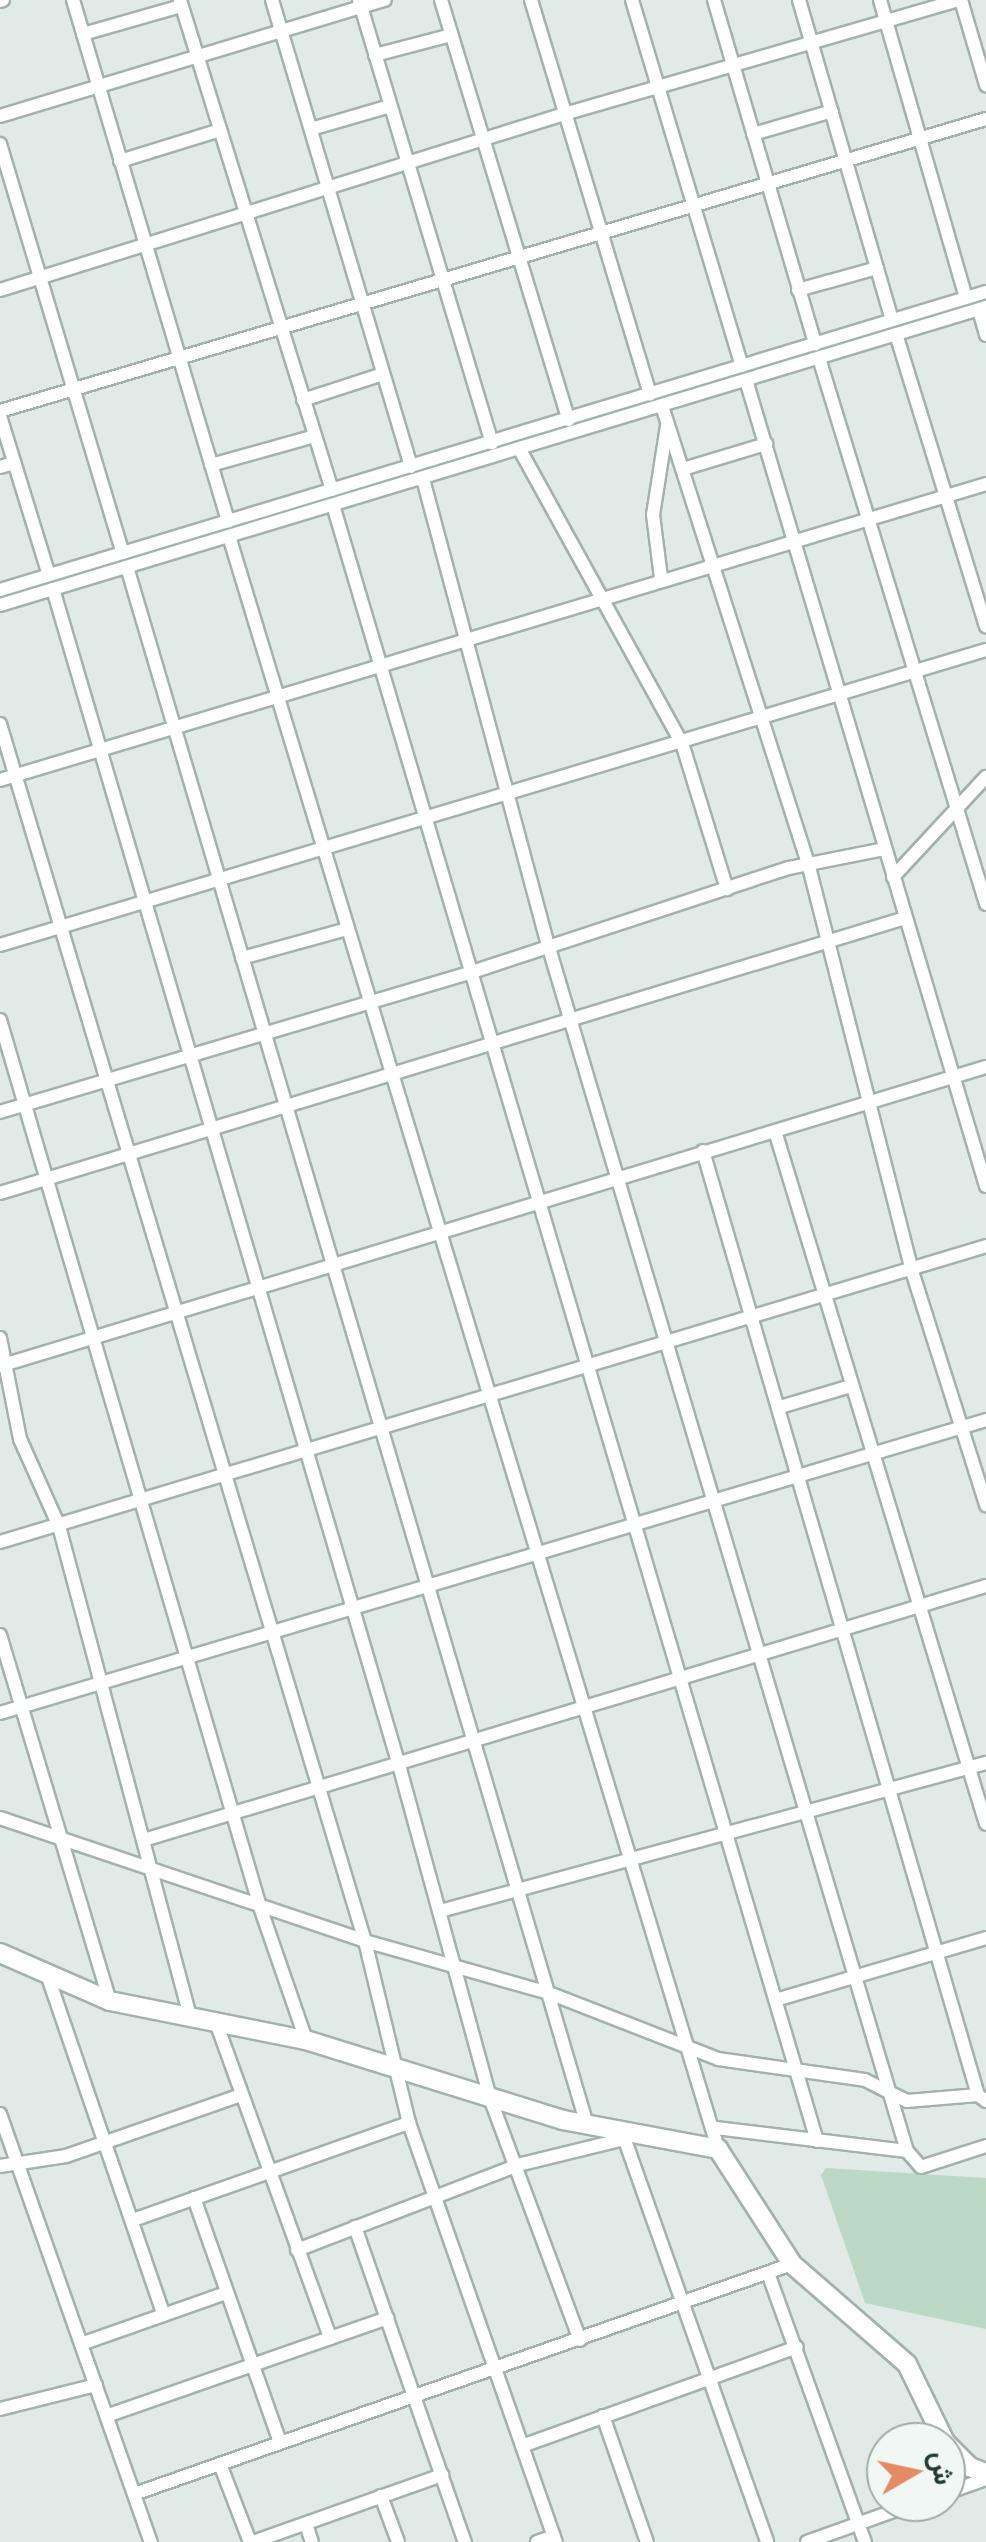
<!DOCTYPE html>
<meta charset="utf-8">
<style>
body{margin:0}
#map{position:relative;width:986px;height:2542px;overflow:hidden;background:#e1eae6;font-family:Lato,Vazirmatn,sans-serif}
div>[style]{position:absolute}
.green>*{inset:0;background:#bbd9c5}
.roads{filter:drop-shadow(2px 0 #a4b1ad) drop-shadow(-2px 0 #a4b1ad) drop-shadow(0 2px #a4b1ad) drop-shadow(0 -2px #a4b1ad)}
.street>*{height:12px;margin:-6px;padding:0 6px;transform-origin:6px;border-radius:6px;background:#fff}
.secondary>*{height:18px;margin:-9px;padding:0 9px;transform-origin:9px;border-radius:9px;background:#fff}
span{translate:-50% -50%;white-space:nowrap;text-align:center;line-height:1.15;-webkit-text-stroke:8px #f1f7f4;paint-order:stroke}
.north{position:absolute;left:866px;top:2422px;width:100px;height:100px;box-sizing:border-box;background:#f1f7f4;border:2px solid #9faba7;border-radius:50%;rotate:81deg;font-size:28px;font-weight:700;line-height:40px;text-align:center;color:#233934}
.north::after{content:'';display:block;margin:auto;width:35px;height:45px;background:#e58b63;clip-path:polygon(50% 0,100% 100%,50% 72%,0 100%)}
</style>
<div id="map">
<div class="green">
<div style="clip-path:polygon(826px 2168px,986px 2178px,986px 2329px,865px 2303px,821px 2175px)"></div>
</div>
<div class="roads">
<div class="street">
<div style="left:73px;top:0;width:544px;rotate:73.43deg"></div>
<div style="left:180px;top:0;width:513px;rotate:72.77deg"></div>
<div style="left:272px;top:0;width:487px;rotate:73.4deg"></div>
<div style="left:359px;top:0;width:463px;rotate:73.3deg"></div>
<div style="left:441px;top:0;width:439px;rotate:73.1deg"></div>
<div style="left:531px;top:0;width:412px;rotate:73.2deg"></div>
<div style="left:632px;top:0;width:382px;rotate:73.3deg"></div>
<div style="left:714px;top:0;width:359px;rotate:73.6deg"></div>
<div style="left:799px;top:0;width:333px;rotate:73.8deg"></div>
<div style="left:880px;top:0;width:309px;rotate:73.9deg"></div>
<div style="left:961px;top:0;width:89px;rotate:73.6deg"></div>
<div style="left:0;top:1px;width:3px;rotate:-18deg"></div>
<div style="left:83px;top:34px;width:102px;rotate:-15.9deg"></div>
<div style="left:375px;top:55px;width:79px;rotate:-14.7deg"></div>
<div style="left:0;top:116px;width:402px;rotate:-16.8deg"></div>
<div style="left:311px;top:129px;width:82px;rotate:-16.2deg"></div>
<div style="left:753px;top:134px;width:82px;rotate:-16.2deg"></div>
<div style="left:0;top:144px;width:427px;rotate:73.3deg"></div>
<div style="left:120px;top:161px;width:105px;rotate:-17.2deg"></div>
<div style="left:0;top:290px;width:591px;rotate:-17.33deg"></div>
<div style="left:564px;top:114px;width:412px;rotate:-16.1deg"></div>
<div style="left:798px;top:290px;width:82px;rotate:-15.6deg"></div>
<div style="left:979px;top:310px;width:26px;rotate:74deg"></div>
<div style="left:896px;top:334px;width:306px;rotate:72.9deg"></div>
<div style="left:819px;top:358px;width:571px;rotate:72.99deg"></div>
<div style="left:746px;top:380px;width:841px;rotate:73.42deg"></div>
<div style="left:303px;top:400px;width:84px;rotate:-18deg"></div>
<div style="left:662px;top:406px;width:480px;rotate:72.3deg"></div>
<div style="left:808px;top:863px;width:418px;rotate:75.7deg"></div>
<div style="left:911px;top:1268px;width:249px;rotate:72.4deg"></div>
<div style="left:0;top:411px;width:1028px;rotate:-16.5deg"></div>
<div style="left:0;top:416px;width:166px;rotate:72.9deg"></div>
<div style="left:520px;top:450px;width:335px;rotate:61.1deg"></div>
<div style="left:682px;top:743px;width:153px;rotate:72.9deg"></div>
<div style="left:211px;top:465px;width:108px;rotate:-15.6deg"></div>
<div style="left:0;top:467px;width:15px;rotate:-16deg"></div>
<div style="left:683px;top:469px;width:87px;rotate:-16.8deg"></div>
<div style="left:423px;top:479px;width:486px;rotate:75deg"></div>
<div style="left:549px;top:948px;width:1255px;rotate:73.43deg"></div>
<div style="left:333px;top:505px;width:1706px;rotate:73.52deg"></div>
<div style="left:229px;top:536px;width:1685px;rotate:73.13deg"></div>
<div style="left:127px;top:567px;width:1624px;rotate:73.55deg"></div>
<div style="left:661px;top:578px;width:64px;rotate:-97.2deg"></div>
<div style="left:653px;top:515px;width:90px;rotate:-81.1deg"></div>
<div style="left:53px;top:589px;width:1226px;rotate:73.61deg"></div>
<div style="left:399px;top:1765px;width:345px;rotate:74.7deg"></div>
<div style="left:490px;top:2098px;width:258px;rotate:69.6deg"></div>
<div style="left:0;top:590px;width:1030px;rotate:-16.82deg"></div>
<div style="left:0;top:605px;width:1030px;rotate:-16.82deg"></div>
<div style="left:0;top:724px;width:1271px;rotate:73.31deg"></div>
<div style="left:365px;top:1941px;width:187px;rotate:76.4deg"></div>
<div style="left:409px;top:2123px;width:444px;rotate:70.7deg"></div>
<div style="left:0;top:780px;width:1029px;rotate:-16.71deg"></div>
<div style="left:893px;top:877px;width:137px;rotate:-47.1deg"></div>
<div style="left:0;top:945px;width:1029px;rotate:-16.66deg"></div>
<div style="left:242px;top:958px;width:109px;rotate:-15.4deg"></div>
<div style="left:0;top:1020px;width:924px;rotate:73.66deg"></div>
<div style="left:260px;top:1907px;width:141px;rotate:70.9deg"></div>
<div style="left:0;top:1112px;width:492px;rotate:-16.5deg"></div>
<div style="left:472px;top:972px;width:334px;rotate:-18.2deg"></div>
<div style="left:789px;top:868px;width:97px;rotate:-11.3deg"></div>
<div style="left:775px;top:1131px;width:724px;rotate:73.07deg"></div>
<div style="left:703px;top:1151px;width:983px;rotate:73.76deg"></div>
<div style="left:978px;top:2095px;width:10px;rotate:37deg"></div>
<div style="left:0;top:1193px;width:946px;rotate:-16.9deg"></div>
<div style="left:0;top:1338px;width:103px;rotate:78.8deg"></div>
<div style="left:20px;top:1439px;width:95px;rotate:65.9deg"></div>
<div style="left:59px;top:1526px;width:511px;rotate:75.04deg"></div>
<div style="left:0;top:1366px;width:1030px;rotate:-16.87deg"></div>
<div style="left:780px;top:1407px;width:74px;rotate:-16.5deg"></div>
<div style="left:0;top:1542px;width:1029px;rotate:-16.71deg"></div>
<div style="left:0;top:1635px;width:382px;rotate:73.3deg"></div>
<div style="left:0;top:1713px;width:1029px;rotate:-16.55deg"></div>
<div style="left:0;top:1818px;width:385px;rotate:18.6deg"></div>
<div style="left:365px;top:1941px;width:191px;rotate:15.8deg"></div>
<div style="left:549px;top:1993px;width:181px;rotate:21.3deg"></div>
<div style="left:718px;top:2059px;width:148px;rotate:8.1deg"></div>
<div style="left:865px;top:2080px;width:47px;rotate:26.6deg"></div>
<div style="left:907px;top:2101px;width:71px;rotate:-4.8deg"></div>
<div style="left:147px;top:1839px;width:876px;rotate:-16.78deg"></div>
<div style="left:440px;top:1911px;width:566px;rotate:-15.17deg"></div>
<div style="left:48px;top:1977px;width:357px;rotate:71.1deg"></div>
<div style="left:779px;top:1999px;width:216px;rotate:-16.4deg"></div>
<div style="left:217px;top:2025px;width:333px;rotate:70.1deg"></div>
<div style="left:0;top:2114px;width:454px;rotate:70.6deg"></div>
<div style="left:716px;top:2128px;width:192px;rotate:6.9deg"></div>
<div style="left:907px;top:2151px;width:21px;rotate:49deg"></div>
<div style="left:921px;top:2167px;width:68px;rotate:-17.9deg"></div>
<div style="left:621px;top:2129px;width:438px;rotate:70.5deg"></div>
<div style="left:0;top:2166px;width:67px;rotate:-8.6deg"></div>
<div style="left:66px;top:2156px;width:185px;rotate:-19.2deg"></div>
<div style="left:194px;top:2198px;width:259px;rotate:70.6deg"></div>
<div style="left:133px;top:2220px;width:293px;rotate:-19.4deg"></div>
<div style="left:355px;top:2227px;width:334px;rotate:70.8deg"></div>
<div style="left:297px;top:2250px;width:237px;rotate:-21deg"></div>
<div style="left:518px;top:2165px;width:109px;rotate:-13.8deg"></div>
<div style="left:768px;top:2273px;width:286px;rotate:70.2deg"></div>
<div style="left:81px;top:2344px;width:154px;rotate:-19.4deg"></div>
<div style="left:0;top:2409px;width:99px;rotate:-14deg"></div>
<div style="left:109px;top:2415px;width:295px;rotate:-19.2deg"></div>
<div style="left:603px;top:2416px;width:133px;rotate:70.8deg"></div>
<div style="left:522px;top:2446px;width:292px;rotate:-19.8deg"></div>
<div style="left:220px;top:2464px;width:84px;rotate:69deg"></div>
<div style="left:137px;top:2493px;width:694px;rotate:-19.27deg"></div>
<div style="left:946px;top:2493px;width:42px;rotate:-19.3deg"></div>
<div style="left:381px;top:2496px;width:49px;rotate:69.7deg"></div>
<div style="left:306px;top:2524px;width:19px;rotate:72deg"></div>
<div style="left:253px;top:2542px;width:201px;rotate:-19.5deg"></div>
<div style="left:537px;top:2542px;width:18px;rotate:-19deg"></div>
<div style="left:807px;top:2542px;width:119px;rotate:-19.7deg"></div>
</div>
<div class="secondary">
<div style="left:0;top:1953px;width:120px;rotate:23.6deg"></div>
<div style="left:110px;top:2001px;width:200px;rotate:11.3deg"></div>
<div style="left:306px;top:2040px;width:269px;rotate:17.3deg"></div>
<div style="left:563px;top:2120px;width:158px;rotate:10.6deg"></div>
<div style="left:718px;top:2149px;width:137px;rotate:57.2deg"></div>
<div style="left:792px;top:2264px;width:152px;rotate:41deg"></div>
<div style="left:907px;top:2364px;width:87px;rotate:64deg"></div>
<div style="left:946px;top:2443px;width:34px;rotate:45deg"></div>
<div style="left:970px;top:2467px;width:17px;rotate:21deg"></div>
</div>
</div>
<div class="north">ش</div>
</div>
